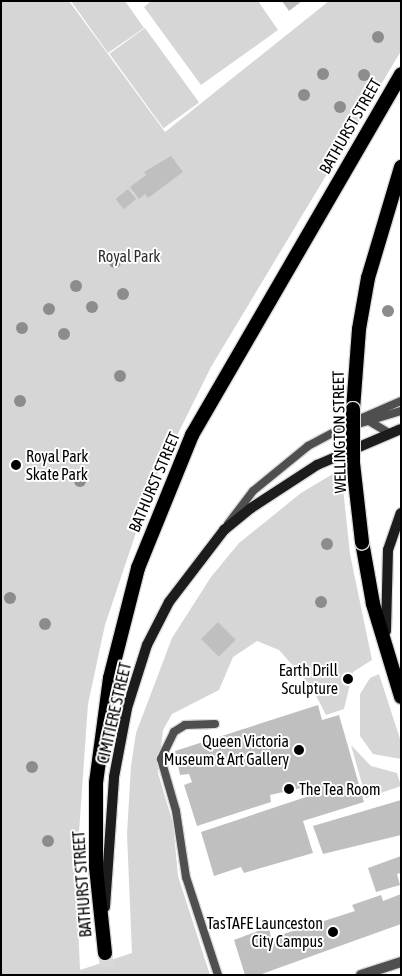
<!DOCTYPE html>
<style>
body{margin:0}
#map{position:relative;width:402px;height:976px;overflow:hidden;background:#fff;font-family:"Asap Condensed",sans-serif}
div>[style]{position:absolute}
.green>*{inset:0;background:#d6d6d6;transform-origin:0 0}
.building>*{inset:0;background:#bfbfbf;transform-origin:0 0}
.trunk-tunnel>*{height:14px;margin-top:-7px;transform-origin:0;background:repeating-linear-gradient(90deg,#d9d9d9 0 14px,transparent 0 21px)}
.roads{filter:drop-shadow(1px 0 #dbdbdb) drop-shadow(-1px 0 #dbdbdb) drop-shadow(0 1px #dbdbdb) drop-shadow(0 -1px #dbdbdb)}
.service>*{height:8px;margin:-4px;padding:0 4px;transform-origin:4px;border-radius:4px;background:#4f4f4f}
.tertiary>*{height:10px;margin:-5px;padding:0 5px;transform-origin:5px;border-radius:5px;background:#4f4f4f}
.secondary>*{height:10px;margin:-5px;padding:0 5px;transform-origin:5px;border-radius:5px;background:#1c1c1c}
.trunk>*{height:14px;margin:-7px;padding:0 7px;transform-origin:7px;border-radius:7px;background:#000}
.bridges{filter:drop-shadow(1px 0 #dbdbdb) drop-shadow(-1px 0 #dbdbdb) drop-shadow(0 1px #dbdbdb) drop-shadow(0 -1px #dbdbdb)}
.trunk-bridge>*{height:14px;margin:-7px;padding:0 7px;transform-origin:7px;border-radius:7px;background:#000}
.trees>*{width:12px;height:12px;margin:-6px;border-radius:50%;background:#8c8c8c}
.dots>*{width:14px;height:14px;translate:-50% -50%;box-sizing:border-box;border:2px solid #fff;border-radius:50%}
span{translate:-50% -50%;white-space:nowrap;text-align:center;line-height:1.15;-webkit-text-stroke:4px #fff;paint-order:stroke}
.street-label{font-size:16px;color:#000}
.park-label{font-size:16px;color:#2d2d2d}
.poi-label{font-size:16px;color:#000}
.left{translate:0 -50%;text-align:left}
.right{translate:-100% -50%;text-align:right}
.frame{position:absolute;inset:0;border:2px solid #000;pointer-events:none}
</style>
<div id="map">
<div class="green">
<div style="clip-path:polygon(1px 1px,69px 1px,165px 132px,329px 1px,401px 1px,401px 51px,211px 367px,151px 488px,105px 625px,88px 704px,76px 875px,80px 970px,132px 953px,127px 834px,131px 766px,136px 733px,172px 638px,211px 577px,239px 543px,301px 493px,341px 469px,350px 554px,372px 660px,353px 672px,344px 709px,326px 715px,311px 686px,279px 650px,257px 641px,233px 657px,219px 690px,172px 714px,163px 730px,158px 773px,173px 823px,178px 876px,210px 975px,1px 975px)"></div>
<div style="clip-path:polygon(71px 1px,125px 1px,144px 28px,108px 53px)"></div>
<div style="clip-path:polygon(151px 1px,258px 1px,278px 30px,201px 85px,144px 7px)"></div>
<div style="left:145px;top:28px;width:92px;height:44px;rotate:54deg"></div>
<div style="clip-path:polygon(379px 674px,401px 742px,401px 759px,373px 754px,360px 736px,360px 694px,370px 678px)"></div>
<div style="clip-path:polygon(351px 745px,371px 766px,397px 773px,401px 786px,366px 798px)"></div>
</div>
<div class="building">
<div style="clip-path:polygon(282px 1px,302px 1px,289px 11px)"></div>
<div style="clip-path:polygon(171px 156px,183px 172px,148px 198px,145px 194px,139px 199px,130px 187px,146px 175px,144px 172px)"></div>
<div style="left:128px;top:189px;width:13px;height:16px;rotate:51deg"></div>
<div style="left:218px;top:622px;width:25px;height:24px;rotate:45deg"></div>
<div style="clip-path:polygon(318px 705px,322px 720px,339px 715px,364px 802px,303px 821px,313px 853px,244px 873px,241px 867px,214px 876px,201px 832px,318px 793px,315px 785px,270px 795px,271px 802px,197px 826px,184px 785px,192px 782px,189px 774px,180px 775px,175px 751px)"></div>
<div style="clip-path:polygon(401px 800px,401px 835px,323px 854px,313px 826px)"></div>
<div style="clip-path:polygon(401px 856px,401px 873px,397px 874px,400px 885px,376px 892px,368px 868px)"></div>
<div style="clip-path:polygon(401px 894px,401px 924px,259px 975px,245px 975px,234px 940px,269px 927px,271px 938px,355px 911px,352px 905px,381px 895px,383px 901px)"></div>
</div>
<div class="trunk-tunnel">
<div style="left:105px;top:953px;width:22px;rotate:82deg"></div>
</div>
<div class="roads">
<div class="service">
<div style="left:369px;top:421px;width:23px;rotate:31deg"></div>
<div style="left:353px;top:422px;width:52px;rotate:-23.6deg"></div>
<div style="left:228px;top:524px;width:41px;rotate:-52.9deg"></div>
<div style="left:253px;top:491px;width:71px;rotate:-39.3deg"></div>
<div style="left:308px;top:446px;width:34px;rotate:-28deg"></div>
<div style="left:338px;top:430px;width:66px;rotate:-16.8deg"></div>
<div style="left:215px;top:724px;width:30px;rotate:178deg"></div>
<div style="left:185px;top:725px;width:13px;rotate:148deg"></div>
<div style="left:174px;top:732px;width:30px;rotate:116deg"></div>
<div style="left:161px;top:759px;width:54px;rotate:73.9deg"></div>
<div style="left:176px;top:811px;width:67px;rotate:81.4deg"></div>
<div style="left:186px;top:877px;width:103px;rotate:71.9deg"></div>
</div>
<div class="tertiary">
<div style="left:361px;top:975px;width:42px;rotate:-18deg"></div>
</div>
<div class="secondary">
<div style="left:386px;top:631px;width:81px;rotate:-88.6deg"></div>
<div style="left:388px;top:550px;width:39px;rotate:-71deg"></div>
<div style="left:105px;top:907px;width:130px;rotate:-86deg"></div>
<div style="left:114px;top:777px;width:70px;rotate:-79.3deg"></div>
<div style="left:127px;top:708px;width:66px;rotate:-72.4deg"></div>
<div style="left:147px;top:645px;width:48px;rotate:-62.9deg"></div>
<div style="left:169px;top:602px;width:91px;rotate:-52.6deg"></div>
<div style="left:224px;top:530px;width:35px;rotate:-39deg"></div>
<div style="left:251px;top:508px;width:79px;rotate:-33.1deg"></div>
<div style="left:317px;top:465px;width:91px;rotate:-23.2deg"></div>
</div>
<div class="trunk">
<div style="left:353px;top:409px;width:80px;rotate:-85.7deg"></div>
<div style="left:359px;top:329px;width:52px;rotate:-80deg"></div>
<div style="left:368px;top:278px;width:116px;rotate:-73.4deg"></div>
<div style="left:362px;top:542px;width:63px;rotate:79.9deg"></div>
<div style="left:373px;top:604px;width:97px;rotate:73.2deg"></div>
<div style="left:105px;top:953px;width:86px;rotate:-96deg"></div>
<div style="left:96px;top:867px;width:84px;rotate:-90deg"></div>
<div style="left:96px;top:783px;width:106px;rotate:-82.4deg"></div>
<div style="left:110px;top:678px;width:114px;rotate:-75.7deg"></div>
<div style="left:138px;top:568px;width:144px;rotate:-67.9deg"></div>
<div style="left:192px;top:435px;width:417px;rotate:-59.9deg"></div>
</div>
</div>
<div class="bridges">
<div class="trunk-bridge">
<div style="left:353px;top:409px;width:54px;rotate:90deg"></div>
<div style="left:353px;top:463px;width:80px;rotate:83.5deg"></div>
</div>
</div>
<div class="trees">
<div style="left:378px;top:37px"></div>
<div style="left:323px;top:74px"></div>
<div style="left:364px;top:75px"></div>
<div style="left:304px;top:95px"></div>
<div style="left:340px;top:107px"></div>
<div style="left:115px;top:262px"></div>
<div style="left:76px;top:286px"></div>
<div style="left:123px;top:294px"></div>
<div style="left:92px;top:307px"></div>
<div style="left:49px;top:309px"></div>
<div style="left:388px;top:311px"></div>
<div style="left:22px;top:328px"></div>
<div style="left:64px;top:334px"></div>
<div style="left:120px;top:376px"></div>
<div style="left:20px;top:401px"></div>
<div style="left:80px;top:481px"></div>
<div style="left:327px;top:544px"></div>
<div style="left:10px;top:598px"></div>
<div style="left:321px;top:602px"></div>
<div style="left:45px;top:624px"></div>
<div style="left:32px;top:767px"></div>
<div style="left:48px;top:841px"></div>
</div>
<div class="dots">
<div style="left:16px;top:465px;background:#000"></div>
<div style="left:348px;top:679px;background:#000"></div>
<div style="left:299px;top:750px;background:#000"></div>
<div style="left:289px;top:789px;background:#000"></div>
<div style="left:333px;top:932px;background:#000"></div>
</div>
<div class="street-label">
<span style="left:350px;top:126px;rotate:-60deg">BATHURST STREET</span>
<span style="left:339px;top:432px;rotate:-91deg">WELLINGTON STREET</span>
<span style="left:154px;top:482px;rotate:-67deg">BATHURST STREET</span>
<span style="left:114px;top:713px;rotate:-77deg">CIMITIERE STREET</span>
<span style="left:82px;top:884px;rotate:-94deg">BATHURST STREET</span>
</div>
<div class="park-label">
<span style="left:129px;top:256px">Royal Park</span>
</div>
<div class="poi-label">
<span class="left" style="left:26px;top:465px">Royal Park<br>Skate Park</span>
<span class="right" style="left:338px;top:679px">Earth Drill<br>Sculpture</span>
<span class="right" style="left:289px;top:750px">Queen Victoria<br>Museum &amp; Art Gallery</span>
<span class="left" style="left:299px;top:789px">The Tea Room</span>
<span class="right" style="left:323px;top:932px">TasTAFE Launceston<br>City Campus</span>
</div>
<div class="frame"></div>
</div>
